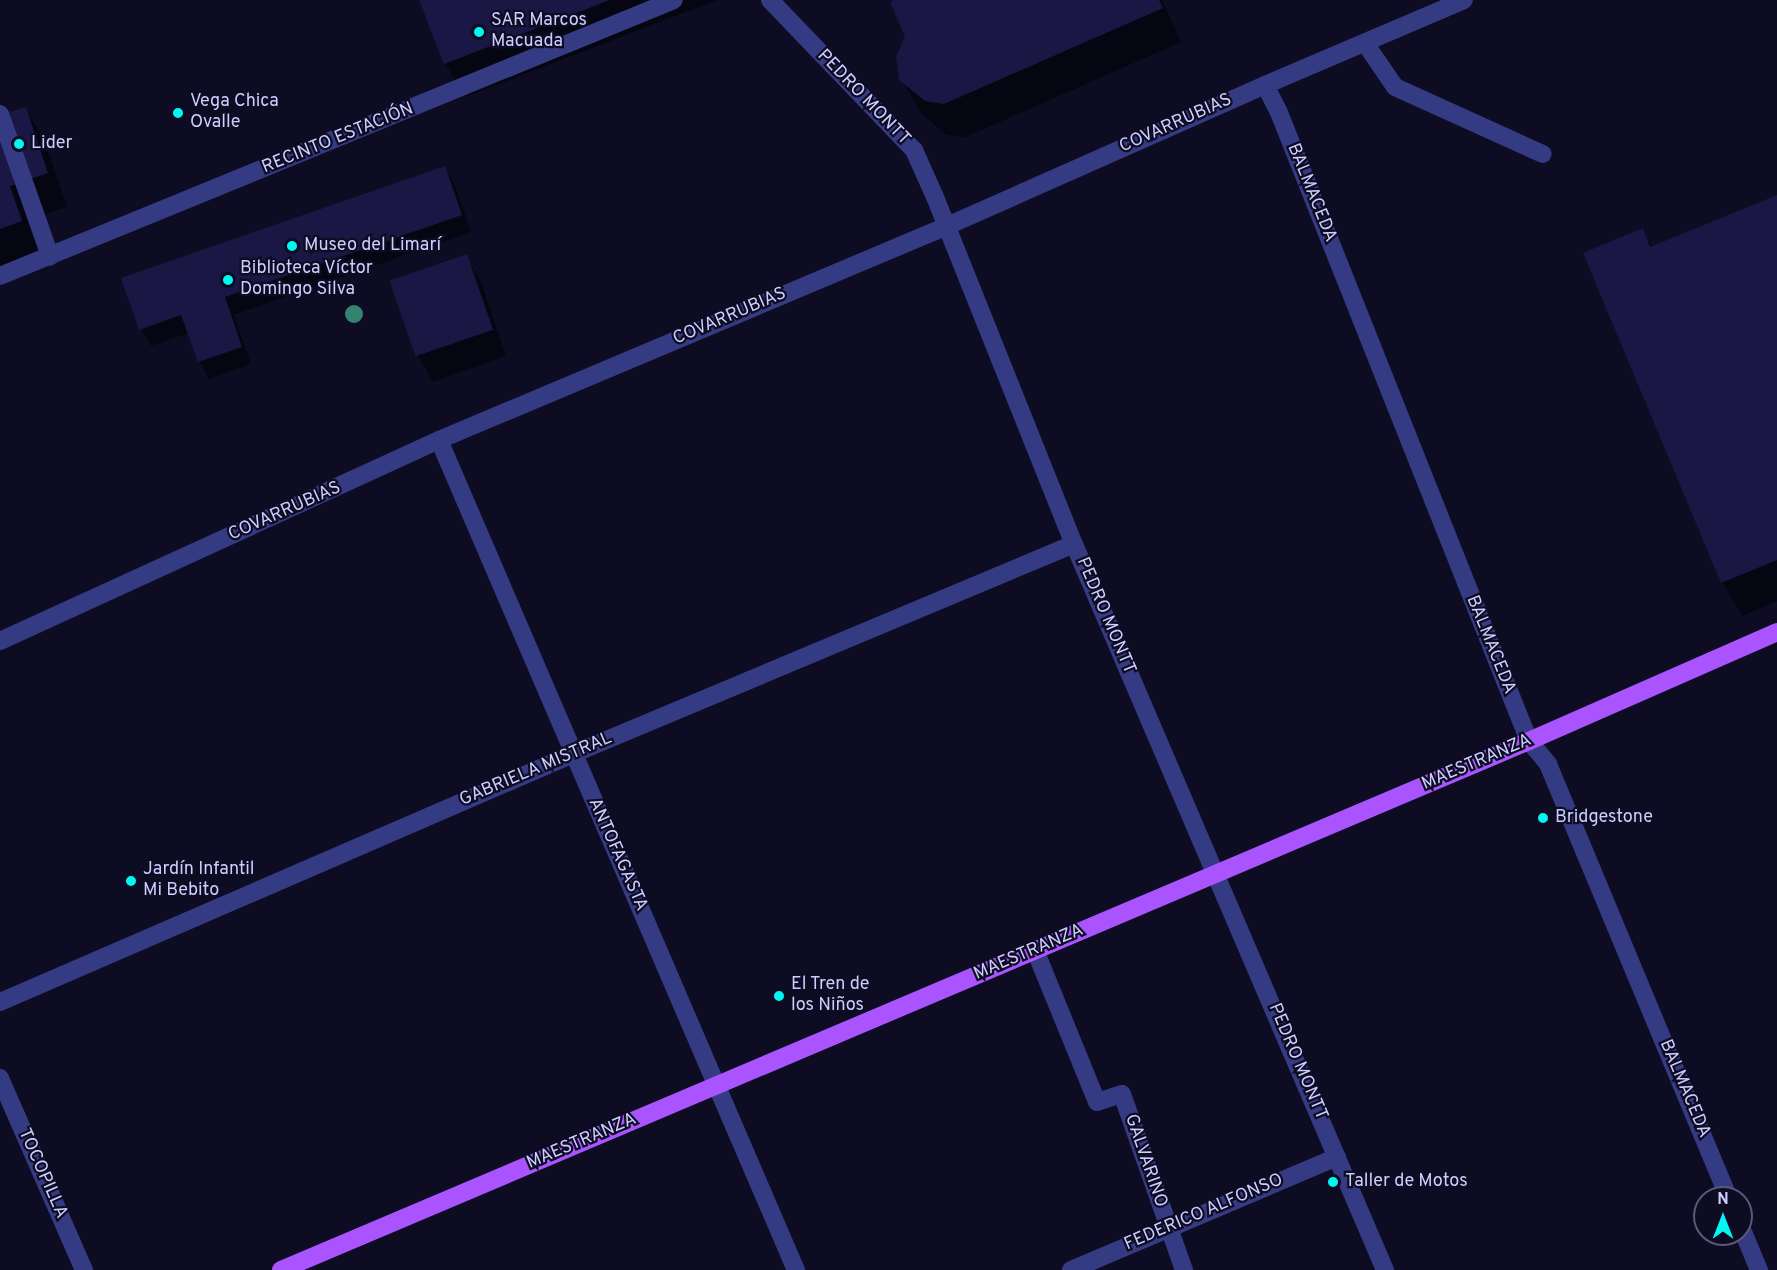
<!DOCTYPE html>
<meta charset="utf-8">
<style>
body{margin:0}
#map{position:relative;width:1777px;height:1270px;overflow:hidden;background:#0d0c22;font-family:Overpass,sans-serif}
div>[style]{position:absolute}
.shadow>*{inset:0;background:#0007}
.building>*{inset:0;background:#1a1744;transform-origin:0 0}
.minor>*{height:18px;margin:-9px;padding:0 9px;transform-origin:9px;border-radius:9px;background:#343b83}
.major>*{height:18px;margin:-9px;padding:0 9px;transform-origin:9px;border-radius:9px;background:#a954ff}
.trees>*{width:18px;height:18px;margin:-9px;border-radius:50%;background:#33846f}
.dots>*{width:16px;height:16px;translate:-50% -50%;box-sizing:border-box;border:3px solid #0d0c22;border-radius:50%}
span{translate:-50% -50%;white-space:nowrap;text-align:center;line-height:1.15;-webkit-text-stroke:4.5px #0d0c22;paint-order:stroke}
.poi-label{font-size:18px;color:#cdcdff}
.left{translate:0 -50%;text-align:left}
.street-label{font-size:18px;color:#cdcdff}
.north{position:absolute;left:1693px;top:1186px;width:60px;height:60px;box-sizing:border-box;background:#0d0c22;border:2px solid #5a597a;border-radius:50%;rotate:0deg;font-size:16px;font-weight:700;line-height:24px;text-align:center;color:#cdcdff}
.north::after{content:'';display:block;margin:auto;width:21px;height:27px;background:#00f8f1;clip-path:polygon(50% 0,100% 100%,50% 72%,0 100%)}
</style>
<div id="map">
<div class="shadow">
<div style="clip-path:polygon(420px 0,717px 0,465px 97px,445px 63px)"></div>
<div style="clip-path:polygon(897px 0,1162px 0,1181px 42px,964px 138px,945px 134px,921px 113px,901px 79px,907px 37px)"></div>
<div style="clip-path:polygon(25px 108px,45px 142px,67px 207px,29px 220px,41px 255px,0 269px,0 117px)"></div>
<div style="clip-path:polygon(445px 168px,455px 185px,471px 232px,234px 315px,251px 364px,209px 379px,199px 361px,189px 333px,151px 346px,141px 329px)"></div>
<div style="clip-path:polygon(1777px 196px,1777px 601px,1742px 616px,1722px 582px,1642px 230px,1652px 248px)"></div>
<div style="clip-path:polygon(466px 256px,481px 282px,506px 356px,433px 382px,418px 356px,392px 282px)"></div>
</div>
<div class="building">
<div style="clip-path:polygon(419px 0,610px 0,444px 64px)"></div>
<div style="clip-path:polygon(893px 0,1159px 0,1163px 8px,944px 104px,925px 101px,899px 80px,896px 56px,905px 37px,890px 2px)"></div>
<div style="clip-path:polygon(26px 107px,48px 173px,10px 186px,22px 221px,0 229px,0 115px)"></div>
<div style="clip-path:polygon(445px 166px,462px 215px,225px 297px,242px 347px,198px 362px,181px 315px,139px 330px,121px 278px)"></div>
<div style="clip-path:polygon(1777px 195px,1777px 560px,1721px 583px,1583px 253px,1643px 228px,1650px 247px)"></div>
<div style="left:467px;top:254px;width:80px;height:82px;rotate:71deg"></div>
</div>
<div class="minor">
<div style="left:770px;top:0;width:208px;rotate:46.2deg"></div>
<div style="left:914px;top:150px;width:51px;rotate:65.9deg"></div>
<div style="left:935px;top:197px;width:374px;rotate:68.2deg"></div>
<div style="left:1074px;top:544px;width:790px;rotate:66.81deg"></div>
<div style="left:1365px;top:43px;width:53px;rotate:55.7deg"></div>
<div style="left:1395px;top:87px;width:162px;rotate:24.4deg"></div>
<div style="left:1265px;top:85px;width:28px;rotate:63deg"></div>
<div style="left:1278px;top:110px;width:679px;rotate:68.31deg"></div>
<div style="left:1529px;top:741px;width:30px;rotate:50deg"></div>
<div style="left:1548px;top:764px;width:470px;rotate:67.4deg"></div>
<div style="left:0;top:114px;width:151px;rotate:70.6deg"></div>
<div style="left:0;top:276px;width:728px;rotate:-22.27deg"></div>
<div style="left:439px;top:440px;width:904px;rotate:66.73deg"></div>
<div style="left:0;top:641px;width:483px;rotate:-24.6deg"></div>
<div style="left:439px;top:440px;width:551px;rotate:-22.84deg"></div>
<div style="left:947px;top:226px;width:348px;rotate:-23.9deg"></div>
<div style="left:1265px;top:85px;width:216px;rotate:-23.1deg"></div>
<div style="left:1035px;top:950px;width:164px;rotate:67.8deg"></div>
<div style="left:1097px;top:1102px;width:26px;rotate:-18deg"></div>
<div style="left:1122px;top:1094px;width:187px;rotate:70.6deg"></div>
<div style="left:0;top:1002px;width:624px;rotate:-23.4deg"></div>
<div style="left:573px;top:754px;width:543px;rotate:-22.74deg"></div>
<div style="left:0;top:1078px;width:210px;rotate:66.4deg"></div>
<div style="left:1741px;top:1227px;width:47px;rotate:67.3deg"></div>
<div style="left:1071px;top:1270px;width:289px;rotate:-23deg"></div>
</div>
<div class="major">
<div style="left:281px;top:1270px;width:1355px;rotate:-22.97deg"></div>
<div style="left:1529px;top:741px;width:271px;rotate:-23.7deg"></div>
</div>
<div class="trees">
<div style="left:354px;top:314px"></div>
</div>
<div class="dots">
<div style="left:479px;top:32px;background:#00f8f1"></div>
<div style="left:178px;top:113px;background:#00f8f1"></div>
<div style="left:19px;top:144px;background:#00f8f1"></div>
<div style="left:292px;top:246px;background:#00f8f1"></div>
<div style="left:228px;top:280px;background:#00f8f1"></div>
<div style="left:1543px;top:818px;background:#00f8f1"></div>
<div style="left:131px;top:881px;background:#00f8f1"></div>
<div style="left:779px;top:996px;background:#00f8f1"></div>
<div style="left:1333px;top:1182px;background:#00f8f1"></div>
</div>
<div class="poi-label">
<span class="left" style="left:491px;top:32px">SAR Marcos<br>Macuada</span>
<span class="left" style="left:190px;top:113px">Vega Chica<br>Ovalle</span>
<span class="left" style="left:31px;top:144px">Lider</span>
<span class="left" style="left:304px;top:246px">Museo del Limarí</span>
<span class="left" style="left:240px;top:280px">Biblioteca Víctor<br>Domingo Silva</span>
<span class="left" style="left:1555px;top:818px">Bridgestone</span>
<span class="left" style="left:143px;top:881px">Jardín Infantil<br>Mi Bebito</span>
<span class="left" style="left:791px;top:996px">El Tren de<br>los Niños</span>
<span class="left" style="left:1345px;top:1182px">Taller de Motos</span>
</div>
<div class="street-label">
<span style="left:863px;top:98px;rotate:46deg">PEDRO MONTT</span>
<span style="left:1176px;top:124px;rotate:-24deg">COVARRUBIAS</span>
<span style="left:338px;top:139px;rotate:-22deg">RECINTO ESTACIÓN</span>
<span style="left:1311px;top:193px;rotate:68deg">BALMACEDA</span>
<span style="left:730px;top:317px;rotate:-23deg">COVARRUBIAS</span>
<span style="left:285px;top:512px;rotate:-24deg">COVARRUBIAS</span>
<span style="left:1105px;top:616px;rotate:67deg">PEDRO MONTT</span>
<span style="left:1490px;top:645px;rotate:68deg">BALMACEDA</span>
<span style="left:1477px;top:763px;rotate:-23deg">MAESTRANZA</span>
<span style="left:536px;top:770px;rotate:-23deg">GABRIELA MISTRAL</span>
<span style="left:617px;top:855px;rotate:66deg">ANTOFAGASTA</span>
<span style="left:1029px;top:953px;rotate:-23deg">MAESTRANZA</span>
<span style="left:1297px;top:1062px;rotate:67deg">PEDRO MONTT</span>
<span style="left:1684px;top:1089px;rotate:67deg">BALMACEDA</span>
<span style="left:582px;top:1142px;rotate:-23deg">MAESTRANZA</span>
<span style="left:1145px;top:1161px;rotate:71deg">GALVARINO</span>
<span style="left:42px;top:1174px;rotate:66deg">TOCOPILLA</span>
<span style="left:1204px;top:1213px;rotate:-23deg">FEDERICO ALFONSO</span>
</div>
<div class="north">N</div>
</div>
